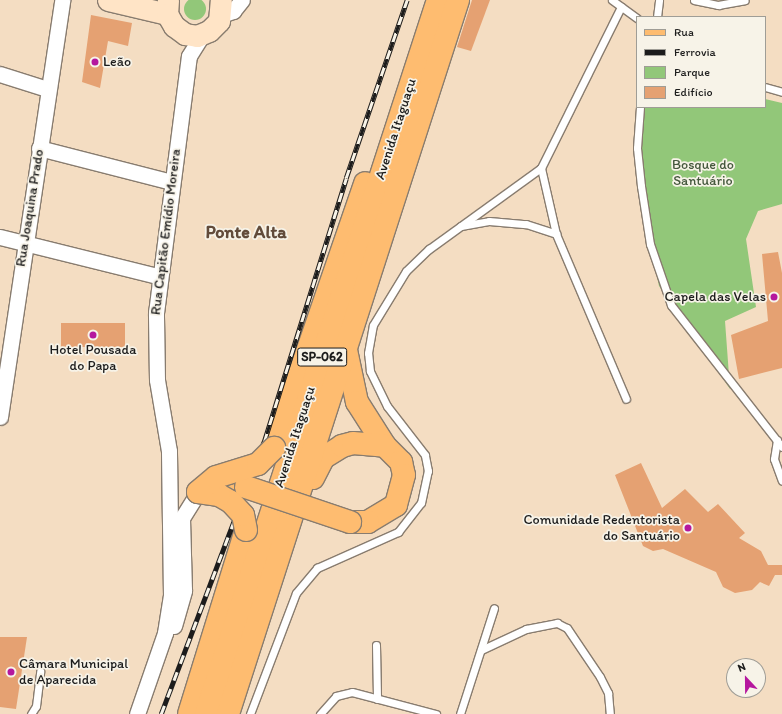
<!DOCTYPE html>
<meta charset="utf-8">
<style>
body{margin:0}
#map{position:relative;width:782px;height:714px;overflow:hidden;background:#f4ddc2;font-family:Itim,sans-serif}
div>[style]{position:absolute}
.green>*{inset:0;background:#92c779}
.round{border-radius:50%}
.building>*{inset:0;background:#e5a172;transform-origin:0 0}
.roads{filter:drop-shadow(1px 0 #887c6f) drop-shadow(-1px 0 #887c6f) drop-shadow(0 1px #887c6f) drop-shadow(0 -1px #887c6f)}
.lane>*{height:7px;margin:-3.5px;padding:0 3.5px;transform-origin:3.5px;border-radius:3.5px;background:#fff}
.street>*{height:15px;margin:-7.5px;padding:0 7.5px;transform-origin:7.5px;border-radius:7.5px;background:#fff}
.secondary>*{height:21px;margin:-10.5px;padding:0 10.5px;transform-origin:10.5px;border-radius:10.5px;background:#ffe4c6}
.primary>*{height:22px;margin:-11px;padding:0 11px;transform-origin:11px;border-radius:11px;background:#febc70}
.rail>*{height:4.5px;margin-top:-2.25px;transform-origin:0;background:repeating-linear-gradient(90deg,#f7f3e8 0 9px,#1c1c1c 0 18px);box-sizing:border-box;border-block:1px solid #1c1c1c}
.bridges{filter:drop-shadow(1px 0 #887c6f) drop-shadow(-1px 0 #887c6f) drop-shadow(0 1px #887c6f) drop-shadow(0 -1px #887c6f)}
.primary-bridge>*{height:22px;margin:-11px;padding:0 11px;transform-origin:11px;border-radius:11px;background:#febc70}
.dots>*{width:11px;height:11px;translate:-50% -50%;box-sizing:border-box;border:2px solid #f7f3e8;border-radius:50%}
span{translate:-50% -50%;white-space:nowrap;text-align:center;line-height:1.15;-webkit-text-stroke:3.5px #f7f3e8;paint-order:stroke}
.shield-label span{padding:1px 3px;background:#f7f3e8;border:1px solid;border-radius:3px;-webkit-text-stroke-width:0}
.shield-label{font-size:13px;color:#1c1c1c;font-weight:700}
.poi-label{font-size:14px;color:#1c1c1c}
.left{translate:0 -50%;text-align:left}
.right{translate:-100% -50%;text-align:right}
.street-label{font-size:14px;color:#1c1c1c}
.park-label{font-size:14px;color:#45583d}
.district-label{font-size:18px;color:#624b3a;font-weight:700}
.legend{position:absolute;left:636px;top:16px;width:130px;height:92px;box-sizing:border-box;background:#f7f3e8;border:1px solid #9f9d96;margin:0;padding:5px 7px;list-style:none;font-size:12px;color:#1c1c1c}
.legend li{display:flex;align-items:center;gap:8px;height:20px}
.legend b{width:20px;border:1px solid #9f9d96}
.north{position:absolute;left:726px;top:658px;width:40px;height:40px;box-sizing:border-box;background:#f7f3e8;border:1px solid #9f9d96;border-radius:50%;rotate:338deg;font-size:11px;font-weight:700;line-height:16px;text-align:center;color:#1c1c1c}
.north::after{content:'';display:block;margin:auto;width:14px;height:18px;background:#b5179e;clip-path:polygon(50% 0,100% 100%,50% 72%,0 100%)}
</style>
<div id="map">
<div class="green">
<div class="round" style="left:184px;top:-2px;width:22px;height:22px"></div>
<div style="clip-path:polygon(765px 99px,782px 103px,782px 204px,758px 211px,746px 239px,756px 307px,725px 321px,730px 389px,659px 286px,637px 184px,639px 107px,765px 107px)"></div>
</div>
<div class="building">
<div style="clip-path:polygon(472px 0,490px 0,471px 51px,457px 47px)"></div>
<div style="clip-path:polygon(91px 15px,132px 23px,128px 46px,108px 41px,100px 88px,82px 82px)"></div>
<div style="clip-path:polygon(778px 252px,782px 273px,782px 368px,739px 379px,731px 335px,768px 321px,762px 254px)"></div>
<div style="left:61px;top:323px;width:64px;height:24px"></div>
<div style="clip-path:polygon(641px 463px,662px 508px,685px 489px,708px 512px,718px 504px,745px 533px,739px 538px,761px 551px,768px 565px,782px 565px,782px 575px,775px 575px,769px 586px,760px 582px,752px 590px,735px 593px,723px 587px,716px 572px,663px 549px,653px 551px,643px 546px,615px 475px)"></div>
<div style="clip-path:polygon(0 637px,27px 637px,16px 709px,0 707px)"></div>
</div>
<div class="roads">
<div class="lane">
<div style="left:612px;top:0;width:31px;rotate:36deg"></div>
<div style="left:694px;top:0;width:25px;rotate:12deg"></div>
<div style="left:718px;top:5px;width:27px;rotate:-10deg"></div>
<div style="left:657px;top:17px;width:17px;rotate:-83deg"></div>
<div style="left:765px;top:87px;width:18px;rotate:16deg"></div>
<div style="left:640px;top:107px;width:41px;rotate:94.2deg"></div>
<div style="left:637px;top:148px;width:38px;rotate:84deg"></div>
<div style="left:641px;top:186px;width:59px;rotate:81.2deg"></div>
<div style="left:650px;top:244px;width:65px;rotate:71deg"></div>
<div style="left:671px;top:305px;width:180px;rotate:52deg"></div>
<div style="left:541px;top:168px;width:68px;rotate:77.2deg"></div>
<div style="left:461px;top:226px;width:28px;rotate:-10deg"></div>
<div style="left:489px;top:221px;width:37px;rotate:5deg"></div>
<div style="left:526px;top:224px;width:32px;rotate:18deg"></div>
<div style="left:556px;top:234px;width:179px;rotate:67deg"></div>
<div style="left:777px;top:440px;width:19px;rotate:99deg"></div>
<div style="left:774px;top:459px;width:23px;rotate:70deg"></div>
<div style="left:376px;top:645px;width:54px;rotate:88.9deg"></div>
<div style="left:481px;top:650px;width:50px;rotate:-25deg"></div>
<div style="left:526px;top:629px;width:32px;rotate:-11deg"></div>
<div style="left:557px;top:623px;width:11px;rotate:27deg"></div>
<div style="left:567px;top:628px;width:59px;rotate:56deg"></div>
<div style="left:600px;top:677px;width:18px;rotate:63deg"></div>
<div style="left:608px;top:693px;width:21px;rotate:85deg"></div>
<div style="left:31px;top:714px;width:9px;rotate:-58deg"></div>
<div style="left:36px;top:706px;width:35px;rotate:-83deg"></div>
<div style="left:250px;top:714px;width:129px;rotate:-69.2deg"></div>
<div style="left:296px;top:593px;width:33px;rotate:-50deg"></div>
<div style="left:317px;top:568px;width:89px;rotate:-24deg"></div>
<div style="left:398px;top:532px;width:37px;rotate:-52deg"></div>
<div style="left:421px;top:503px;width:33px;rotate:-78deg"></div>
<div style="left:428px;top:471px;width:16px;rotate:-101deg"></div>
<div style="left:425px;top:455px;width:62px;rotate:-127.8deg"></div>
<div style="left:387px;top:406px;width:39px;rotate:-116deg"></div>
<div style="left:370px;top:371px;width:18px;rotate:-96deg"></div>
<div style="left:368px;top:353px;width:28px;rotate:-80deg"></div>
<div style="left:373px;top:325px;width:63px;rotate:-58.6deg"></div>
<div style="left:406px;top:271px;width:32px;rotate:-44deg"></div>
<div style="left:429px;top:249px;width:138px;rotate:-35.9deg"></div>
<div style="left:541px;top:168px;width:180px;rotate:-63.6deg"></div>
<div style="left:320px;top:714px;width:24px;rotate:-48deg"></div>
<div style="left:336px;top:696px;width:16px;rotate:-14deg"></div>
<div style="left:352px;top:692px;width:87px;rotate:14.7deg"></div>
<div style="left:460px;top:714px;width:111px;rotate:-72.2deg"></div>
</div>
<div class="street">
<div style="left:221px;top:15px;width:13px;rotate:-18deg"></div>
<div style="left:233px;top:11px;width:14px;rotate:-51deg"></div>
<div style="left:0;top:74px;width:49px;rotate:17.7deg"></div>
<div style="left:39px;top:148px;width:136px;rotate:14.4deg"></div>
<div style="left:0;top:237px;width:163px;rotate:13.9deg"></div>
<div style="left:0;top:417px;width:422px;rotate:-81.5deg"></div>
<div style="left:174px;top:626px;width:37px;rotate:-74deg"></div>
<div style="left:184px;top:590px;width:72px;rotate:-91.6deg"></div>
<div style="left:182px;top:518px;width:31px;rotate:-58deg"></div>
<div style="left:137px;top:714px;width:86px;rotate:-70.9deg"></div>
<div style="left:165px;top:633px;width:37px;rotate:-81deg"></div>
<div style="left:171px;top:596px;width:145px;rotate:-90.8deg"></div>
<div style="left:169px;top:451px;width:72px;rotate:-99.6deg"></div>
<div style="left:157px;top:380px;width:67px;rotate:-90.9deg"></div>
<div style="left:156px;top:313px;width:259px;rotate:-82.7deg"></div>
<div style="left:189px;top:56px;width:26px;rotate:-58deg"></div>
</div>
<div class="secondary">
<div style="left:108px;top:0;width:61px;rotate:13.3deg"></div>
<div style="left:168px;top:0;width:14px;rotate:94deg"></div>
<div style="left:167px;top:14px;width:14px;rotate:60deg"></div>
<div style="left:174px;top:26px;width:14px;rotate:36deg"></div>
<div style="left:185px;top:34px;width:12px;rotate:9deg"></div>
<div style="left:197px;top:36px;width:13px;rotate:-23deg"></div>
<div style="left:209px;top:31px;width:14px;rotate:-45deg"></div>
<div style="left:219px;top:21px;width:21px;rotate:-85deg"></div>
</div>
<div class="primary">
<div style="left:346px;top:350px;width:53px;rotate:78.1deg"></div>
<div style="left:357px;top:402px;width:52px;rotate:57.5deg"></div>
<div style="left:385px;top:446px;width:23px;rotate:45deg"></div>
<div style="left:401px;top:462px;width:13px;rotate:77deg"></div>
<div style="left:404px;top:475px;width:31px;rotate:105deg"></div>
<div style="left:396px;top:505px;width:33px;rotate:149deg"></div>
<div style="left:368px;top:522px;width:18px;rotate:180deg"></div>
<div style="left:274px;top:448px;width:280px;rotate:-71deg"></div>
<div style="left:313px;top:478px;width:22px;rotate:-63deg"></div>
<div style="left:323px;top:458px;width:22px;rotate:-32deg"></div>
<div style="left:342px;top:446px;width:11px;rotate:-15deg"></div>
<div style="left:353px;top:443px;width:32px;rotate:5deg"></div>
<div style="left:202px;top:489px;width:22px;rotate:-16deg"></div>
<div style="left:223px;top:483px;width:23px;rotate:10deg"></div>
<div style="left:189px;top:714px;width:193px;rotate:-72.8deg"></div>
<div style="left:206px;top:714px;width:751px;rotate:-72deg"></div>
<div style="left:228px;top:714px;width:750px;rotate:-72.14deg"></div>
</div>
</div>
<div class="rail">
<div style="left:161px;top:714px;width:291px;rotate:-69.3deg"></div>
<div style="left:264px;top:442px;width:276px;rotate:-72.7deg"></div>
<div style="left:346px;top:178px;width:188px;rotate:-71.1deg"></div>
</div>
<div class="bridges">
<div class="primary-bridge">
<div style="left:246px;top:487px;width:110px;rotate:18.6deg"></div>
<div style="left:246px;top:530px;width:15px;rotate:-101deg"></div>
<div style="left:243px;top:515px;width:18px;rotate:-133deg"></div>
<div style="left:231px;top:502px;width:14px;rotate:-150deg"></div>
<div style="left:219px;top:495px;width:21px;rotate:-172deg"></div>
<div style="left:198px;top:492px;width:23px;rotate:-40deg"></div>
<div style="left:216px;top:477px;width:44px;rotate:-17.2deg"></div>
<div style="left:258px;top:464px;width:23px;rotate:-45deg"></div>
</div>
</div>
<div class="dots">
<div style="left:95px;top:62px;background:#b5179e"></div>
<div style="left:774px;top:297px;background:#b5179e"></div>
<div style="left:93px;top:335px;background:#b5179e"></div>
<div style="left:688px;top:528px;background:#b5179e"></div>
<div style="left:11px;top:672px;background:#b5179e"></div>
</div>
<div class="shield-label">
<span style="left:322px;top:357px">SP-062</span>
</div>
<div class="poi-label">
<span class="left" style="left:103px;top:62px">Leão</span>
<span class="right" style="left:766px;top:297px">Capela das Velas</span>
<span style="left:93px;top:358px">Hotel Pousada<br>do Papa</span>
<span class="right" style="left:680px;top:528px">Comunidade Redentorista<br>do Santuário</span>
<span class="left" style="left:19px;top:672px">Câmara Municipal<br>de Aparecida</span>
</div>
<div class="street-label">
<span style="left:396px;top:129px;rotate:-72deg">Avenida Itaguaçu</span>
<span style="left:30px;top:208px;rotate:-81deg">Rua Joaquina Prado</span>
<span style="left:166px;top:232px;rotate:-83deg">Rua Capitão Emídio Moreira</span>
<span style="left:295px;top:437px;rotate:-72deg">Avenida Itaguaçu</span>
</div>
<div class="park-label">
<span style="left:703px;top:173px">Bosque do<br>Santuário</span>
</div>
<div class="district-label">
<span style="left:246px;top:232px">Ponte Alta</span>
</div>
<ul class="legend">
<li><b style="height:5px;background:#febc70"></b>Rua</li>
<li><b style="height:5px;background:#1c1c1c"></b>Ferrovia</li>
<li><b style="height:11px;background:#92c779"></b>Parque</li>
<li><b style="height:11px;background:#e5a172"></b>Edifício</li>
</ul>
<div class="north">N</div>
</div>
